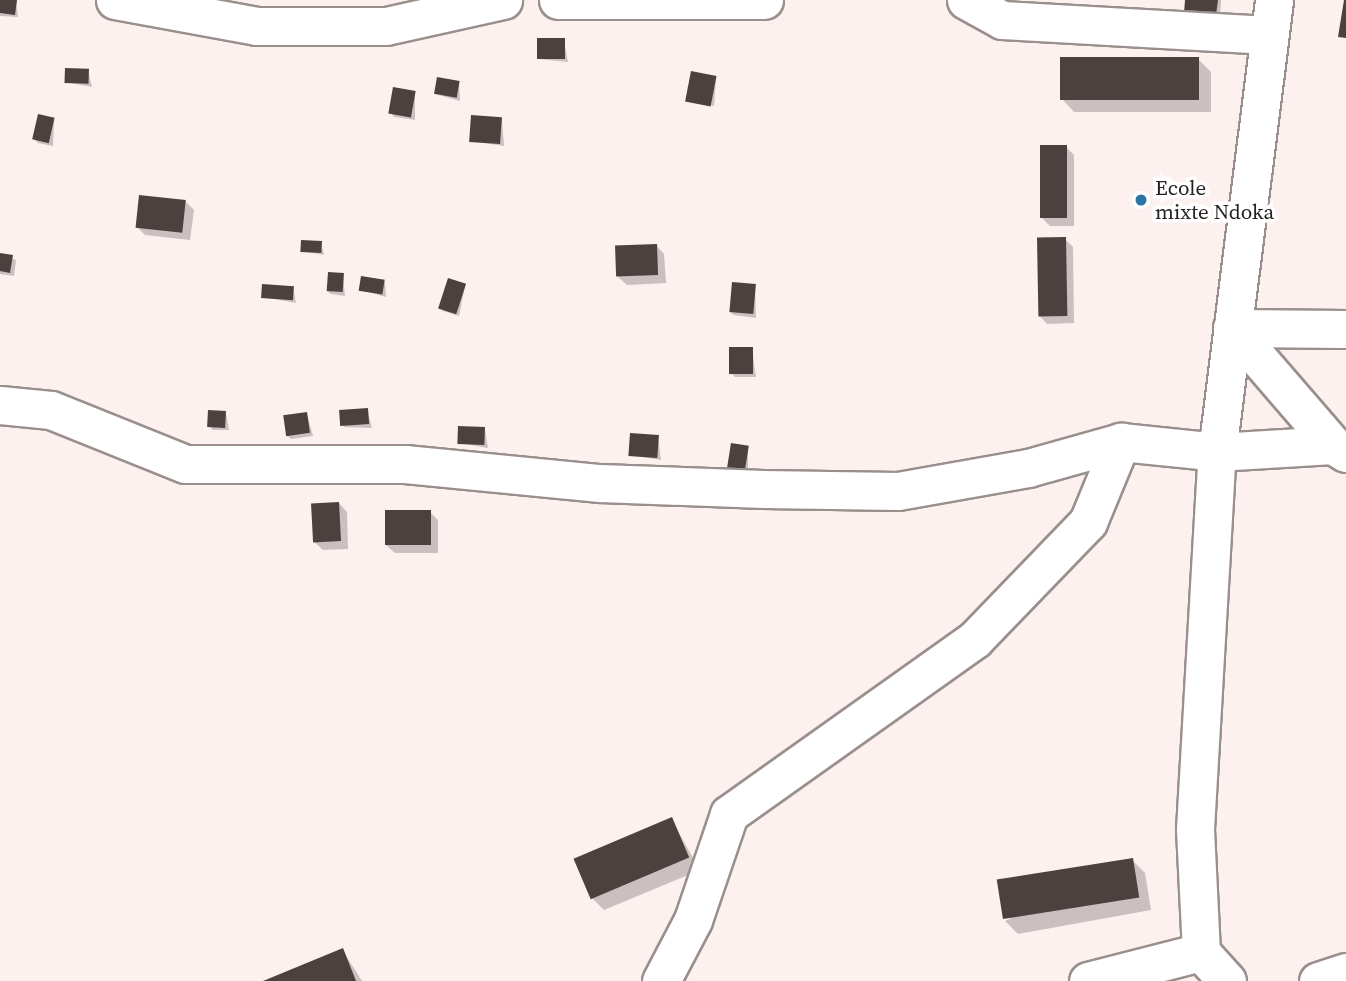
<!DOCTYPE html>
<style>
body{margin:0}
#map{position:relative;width:1346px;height:981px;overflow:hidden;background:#fcf1ef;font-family:"Source Serif 4",serif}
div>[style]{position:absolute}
.shadow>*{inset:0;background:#0003}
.building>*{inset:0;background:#4b4240;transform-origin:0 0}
.roads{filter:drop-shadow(2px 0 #9a8f8d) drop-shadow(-2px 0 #9a8f8d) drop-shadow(0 2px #9a8f8d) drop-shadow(0 -2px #9a8f8d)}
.minor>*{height:37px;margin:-18.5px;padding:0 18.5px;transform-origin:18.5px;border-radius:18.5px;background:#fff}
.dots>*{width:19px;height:19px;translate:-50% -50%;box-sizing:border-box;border:4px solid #fff;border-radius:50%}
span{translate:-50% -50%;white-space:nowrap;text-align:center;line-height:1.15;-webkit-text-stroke:7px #fff;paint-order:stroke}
.poi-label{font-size:21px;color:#262221}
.left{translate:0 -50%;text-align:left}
</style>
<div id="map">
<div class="shadow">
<div style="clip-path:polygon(0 0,16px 0,18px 17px,0 16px)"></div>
<div style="clip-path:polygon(1186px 0,1221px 0,1220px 18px)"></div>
<div style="clip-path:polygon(564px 40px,568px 62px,539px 59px)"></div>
<div style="clip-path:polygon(1198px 59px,1211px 72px,1211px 112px,1074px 112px,1062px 99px)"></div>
<div style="clip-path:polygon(88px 71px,92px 87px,66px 82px)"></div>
<div style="clip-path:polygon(716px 78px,714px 106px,686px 100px)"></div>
<div style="clip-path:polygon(459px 83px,460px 101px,435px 94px)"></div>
<div style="clip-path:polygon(415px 92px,415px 120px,394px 117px,391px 113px)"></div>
<div style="clip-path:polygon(54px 119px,53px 146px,38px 143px,35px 140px)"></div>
<div style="clip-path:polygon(502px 119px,504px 146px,471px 141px)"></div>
<div style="clip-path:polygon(1066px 147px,1074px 155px,1074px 226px,1050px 226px,1042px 218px)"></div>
<div style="clip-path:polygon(186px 202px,194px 210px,190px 240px,145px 235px,137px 227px)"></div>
<div style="clip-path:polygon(1065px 239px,1073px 247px,1074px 323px,1047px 324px,1039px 315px)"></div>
<div style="clip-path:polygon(321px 243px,324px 255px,302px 251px)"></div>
<div style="clip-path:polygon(656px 245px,664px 254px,666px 283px,627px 285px,618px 277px)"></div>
<div style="clip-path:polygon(0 255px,16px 260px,14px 276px,0 274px)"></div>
<div style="clip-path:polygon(343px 275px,345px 296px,331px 294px,327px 291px)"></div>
<div style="clip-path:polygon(385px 282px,386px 297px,361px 290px)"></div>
<div style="clip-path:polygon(465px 286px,459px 316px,443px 311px,440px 307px)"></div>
<div style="clip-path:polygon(755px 286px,756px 318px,734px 315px,730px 312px)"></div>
<div style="clip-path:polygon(293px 287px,296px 303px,263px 297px)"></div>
<div style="clip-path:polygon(752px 348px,756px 377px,735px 377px,732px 374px)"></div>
<div style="clip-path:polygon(367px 409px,372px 428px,343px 427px)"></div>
<div style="clip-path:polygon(226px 413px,229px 430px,213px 430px,209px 426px)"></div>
<div style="clip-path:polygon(307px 414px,313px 436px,291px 439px,287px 435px)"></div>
<div style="clip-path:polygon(485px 429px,488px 448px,459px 443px)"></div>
<div style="clip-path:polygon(658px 436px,661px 460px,630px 455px)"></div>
<div style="clip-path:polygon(748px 447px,748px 473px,732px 471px,728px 467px)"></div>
<div style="clip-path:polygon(339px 503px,347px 512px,348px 549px,323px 550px,314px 542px)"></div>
<div style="clip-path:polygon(430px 512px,438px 520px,438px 553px,395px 553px,386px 545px)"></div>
<div style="clip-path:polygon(671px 819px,700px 870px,604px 910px,592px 898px)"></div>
<div style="clip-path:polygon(1132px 860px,1145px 873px,1151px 910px,1018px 934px,1005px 921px)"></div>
<div style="clip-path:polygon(343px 951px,362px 981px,267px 981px)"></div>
</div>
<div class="building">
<div style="clip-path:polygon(0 0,17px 0,15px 15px,0 13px)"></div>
<div style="clip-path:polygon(1185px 0,1218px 0,1216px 15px,1184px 13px)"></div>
<div style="clip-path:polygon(1344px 0,1346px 0,1346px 38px,1338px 37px)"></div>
<div style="left:537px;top:38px;width:28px;height:21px"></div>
<div style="left:1060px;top:57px;width:139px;height:43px"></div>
<div style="left:65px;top:68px;width:24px;height:15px;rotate:2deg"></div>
<div style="left:691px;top:71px;width:26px;height:31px;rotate:11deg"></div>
<div style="left:437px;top:77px;width:23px;height:17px;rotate:10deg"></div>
<div style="left:393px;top:87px;width:23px;height:27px;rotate:10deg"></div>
<div style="left:38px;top:114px;width:17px;height:26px;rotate:13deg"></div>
<div style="left:471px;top:115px;width:31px;height:27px;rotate:4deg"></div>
<div style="left:1040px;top:145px;width:27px;height:73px"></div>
<div style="left:139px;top:195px;width:47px;height:33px;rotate:6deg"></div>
<div style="left:1066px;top:237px;width:79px;height:29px;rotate:89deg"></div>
<div style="left:301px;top:240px;width:21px;height:12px;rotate:3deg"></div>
<div style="left:657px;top:244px;width:31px;height:42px;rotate:88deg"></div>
<div style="clip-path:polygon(0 253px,13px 255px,10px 273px,0 271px)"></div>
<div style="left:328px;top:272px;width:16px;height:19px;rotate:4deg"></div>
<div style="left:361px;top:276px;width:24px;height:15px;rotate:9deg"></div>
<div style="left:448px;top:278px;width:19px;height:32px;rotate:18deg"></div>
<div style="left:732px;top:282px;width:24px;height:30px;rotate:5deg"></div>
<div style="left:262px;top:284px;width:32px;height:14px;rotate:4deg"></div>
<div style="left:729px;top:347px;width:24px;height:27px"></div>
<div style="left:368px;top:408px;width:16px;height:29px;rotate:86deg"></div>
<div style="left:208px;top:410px;width:18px;height:17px;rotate:3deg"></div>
<div style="left:307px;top:412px;width:21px;height:24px;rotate:82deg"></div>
<div style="left:458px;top:426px;width:27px;height:18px;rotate:2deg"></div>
<div style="left:630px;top:433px;width:29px;height:23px;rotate:4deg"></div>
<div style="left:731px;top:443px;width:18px;height:25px;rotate:9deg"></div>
<div style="left:339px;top:502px;width:39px;height:28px;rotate:87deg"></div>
<div style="left:385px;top:510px;width:46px;height:35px"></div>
<div style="left:672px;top:817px;width:44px;height:107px;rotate:67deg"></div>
<div style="left:1133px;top:858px;width:40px;height:138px;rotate:81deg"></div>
<div style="clip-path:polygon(343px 948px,356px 981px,263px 981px)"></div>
</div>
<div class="roads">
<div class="minor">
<div style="left:115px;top:0;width:143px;rotate:10.4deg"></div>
<div style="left:256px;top:26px;width:130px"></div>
<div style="left:386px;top:26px;width:120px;rotate:-12.5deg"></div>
<div style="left:558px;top:0;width:206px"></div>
<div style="left:966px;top:0;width:41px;rotate:29.1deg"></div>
<div style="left:1002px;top:20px;width:267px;rotate:3.2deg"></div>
<div style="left:1232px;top:328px;width:155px;rotate:49.2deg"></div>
<div style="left:1232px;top:328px;width:114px;rotate:0.5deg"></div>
<div style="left:0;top:405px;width:51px;rotate:5.6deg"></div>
<div style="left:51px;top:410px;width:144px;rotate:21.9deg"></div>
<div style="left:185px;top:464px;width:220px"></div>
<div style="left:405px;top:464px;width:196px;rotate:5.6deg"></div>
<div style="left:600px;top:483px;width:163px;rotate:2.1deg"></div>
<div style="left:763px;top:489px;width:135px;rotate:0.8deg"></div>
<div style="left:898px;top:491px;width:132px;rotate:-10deg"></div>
<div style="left:1028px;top:468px;width:97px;rotate:-15.6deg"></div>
<div style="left:1121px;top:442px;width:97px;rotate:5.9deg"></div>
<div style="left:1217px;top:452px;width:116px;rotate:-3.5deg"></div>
<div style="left:1333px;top:445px;width:15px;rotate:32deg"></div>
<div style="left:661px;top:981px;width:69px;rotate:-62.3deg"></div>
<div style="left:693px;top:920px;width:112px;rotate:-71.2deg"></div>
<div style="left:729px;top:814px;width:302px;rotate:-35.4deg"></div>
<div style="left:975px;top:639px;width:163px;rotate:-46deg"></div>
<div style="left:1088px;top:522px;width:87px;rotate:-67.6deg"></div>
<div style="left:1088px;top:981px;width:117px;rotate:-14.4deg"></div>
<div style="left:1227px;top:981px;width:39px;rotate:-132deg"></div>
<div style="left:1201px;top:952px;width:123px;rotate:-92.8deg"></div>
<div style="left:1195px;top:829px;width:378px;rotate:-86.7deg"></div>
<div style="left:1217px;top:452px;width:456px;rotate:-82.8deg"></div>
<div style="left:1318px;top:981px;width:29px;rotate:-18deg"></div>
</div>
</div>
<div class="dots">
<div style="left:1141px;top:200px;background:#2973a6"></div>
</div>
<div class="poi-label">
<span class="left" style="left:1155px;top:200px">Ecole<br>mixte Ndoka</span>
</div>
</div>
